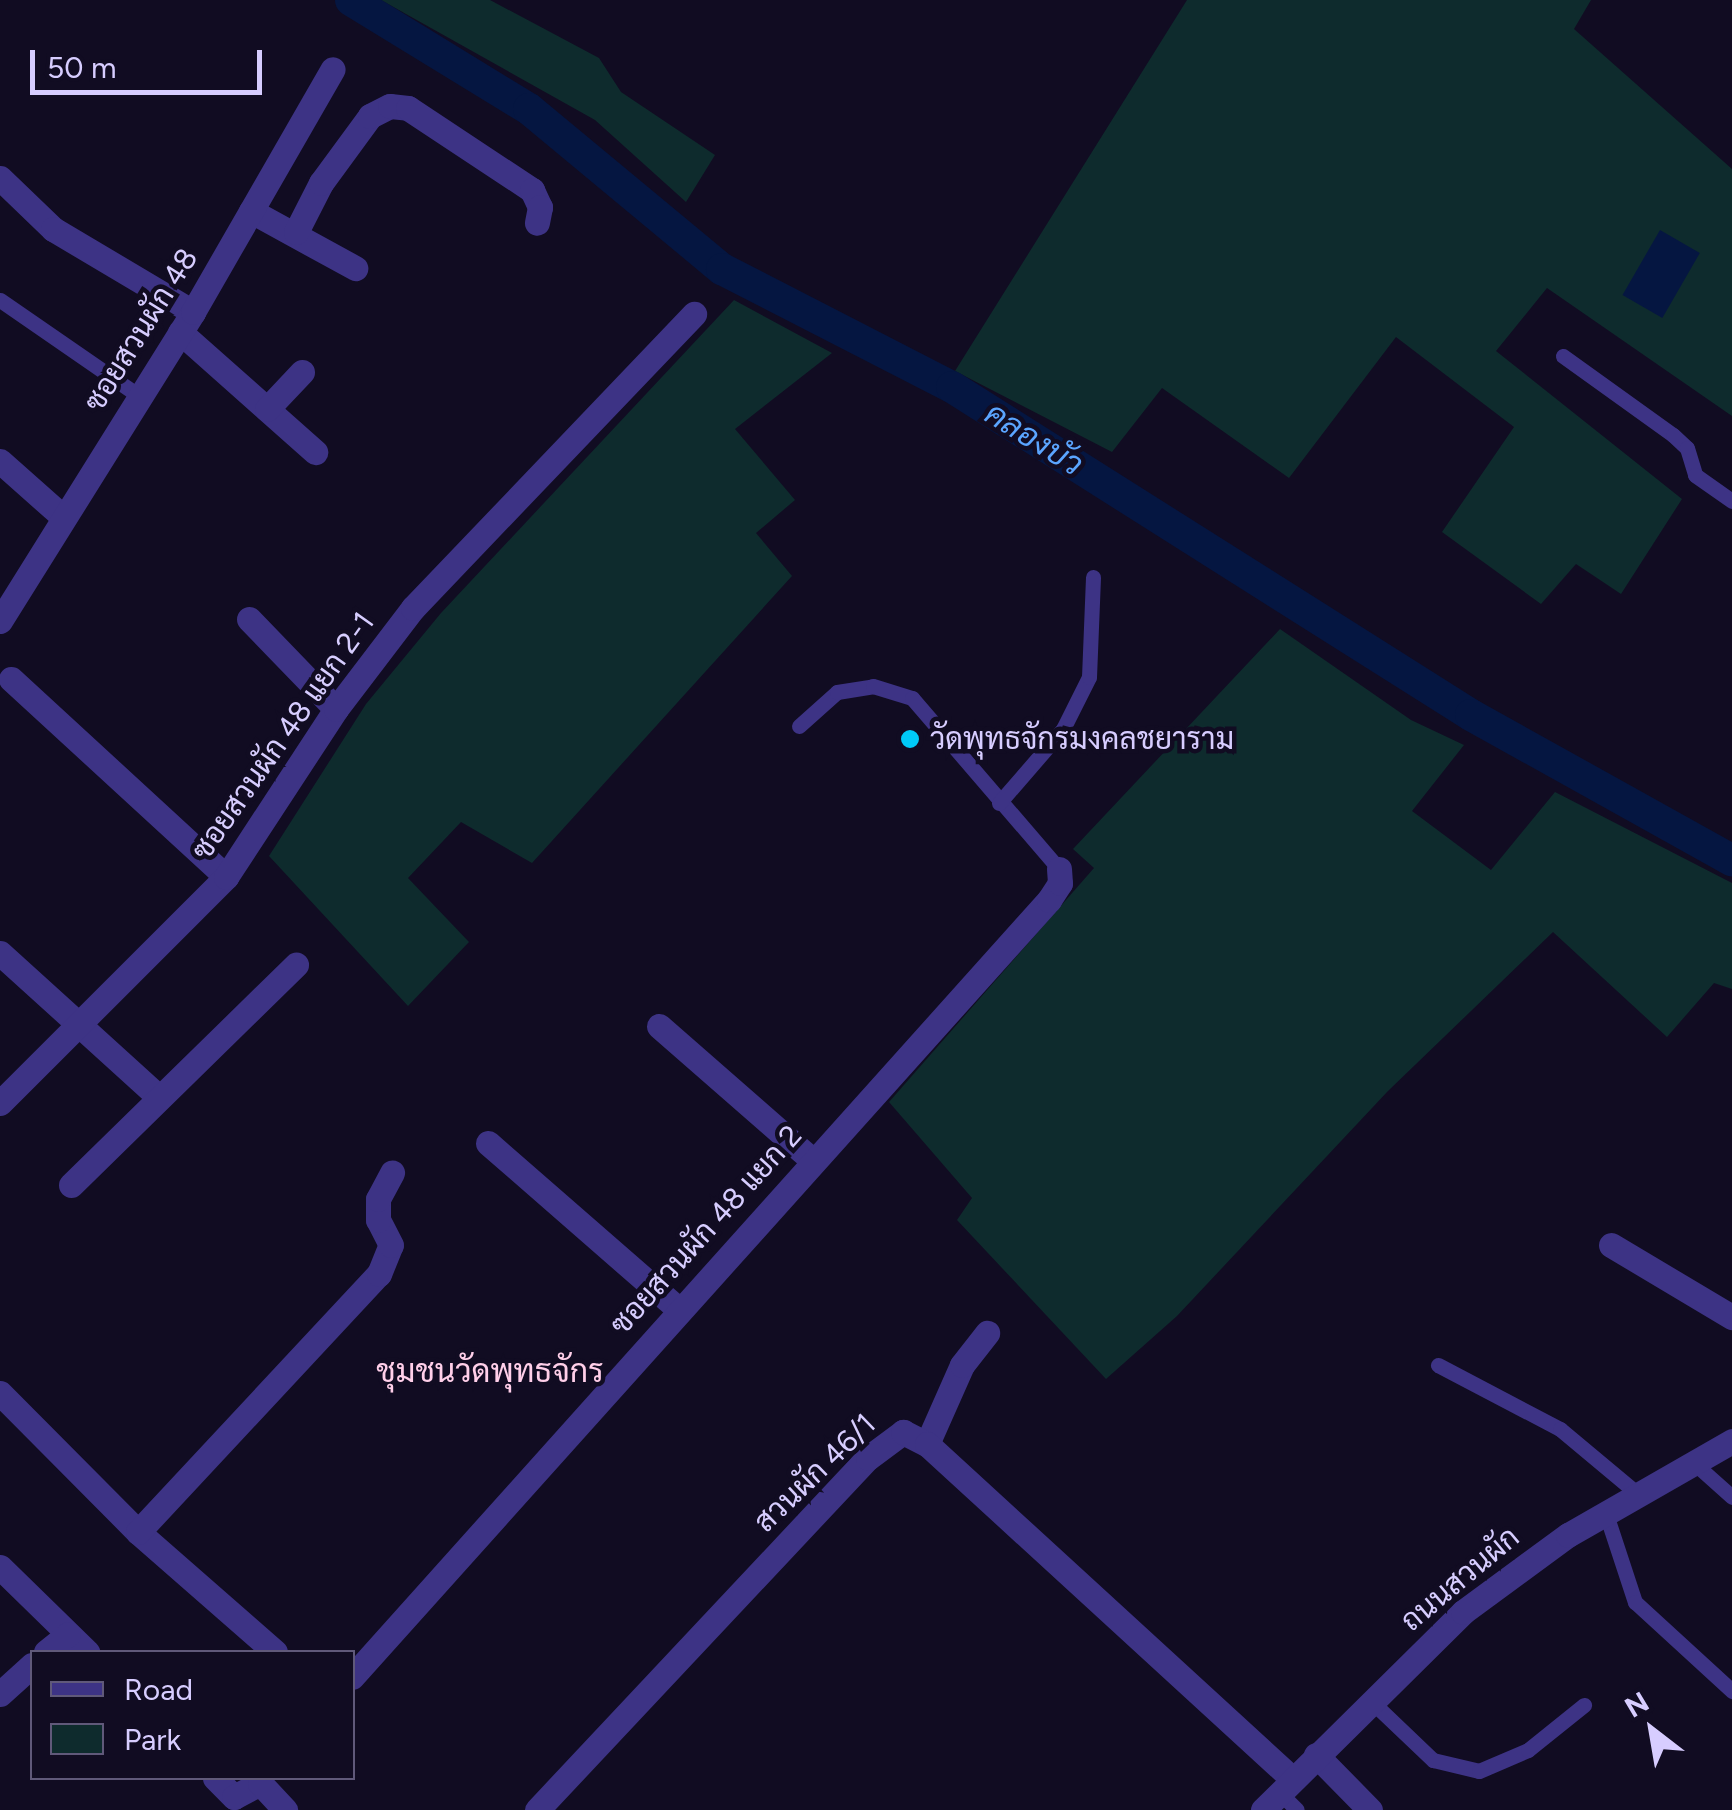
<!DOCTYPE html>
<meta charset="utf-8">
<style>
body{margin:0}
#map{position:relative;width:1732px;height:1810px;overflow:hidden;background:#110c22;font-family:Figtree,Sarabun,sans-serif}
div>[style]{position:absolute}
.green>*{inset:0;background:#0e2b2d}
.water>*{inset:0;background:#051641;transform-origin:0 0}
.canal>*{height:32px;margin:-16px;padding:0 16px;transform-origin:16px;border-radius:16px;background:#051641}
.service>*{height:15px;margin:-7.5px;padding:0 7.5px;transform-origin:7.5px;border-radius:7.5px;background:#3d3385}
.minor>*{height:25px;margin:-12.5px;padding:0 12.5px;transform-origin:12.5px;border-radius:12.5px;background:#3d3385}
.tertiary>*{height:25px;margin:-12.5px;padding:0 12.5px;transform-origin:12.5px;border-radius:12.5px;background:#3d3385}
.dots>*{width:28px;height:28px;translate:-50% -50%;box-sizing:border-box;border:5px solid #110c22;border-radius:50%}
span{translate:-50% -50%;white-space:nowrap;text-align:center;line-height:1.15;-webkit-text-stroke:9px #110c22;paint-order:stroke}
.street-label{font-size:30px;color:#d7cdff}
.poi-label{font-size:30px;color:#d7cdff}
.left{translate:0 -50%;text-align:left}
.water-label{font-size:32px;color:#5ba5ff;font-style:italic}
.neighbourhood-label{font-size:32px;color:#ffcfe9}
.legend{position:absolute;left:30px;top:1650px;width:325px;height:130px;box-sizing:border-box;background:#110c22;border:2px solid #60597a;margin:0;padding:12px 18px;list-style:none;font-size:30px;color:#d7cdff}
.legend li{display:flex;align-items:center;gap:20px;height:50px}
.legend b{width:50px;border:2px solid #60597a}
.north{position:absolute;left:1602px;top:1680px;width:100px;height:100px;-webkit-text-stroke:8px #110c22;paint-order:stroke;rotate:329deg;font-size:28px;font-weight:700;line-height:40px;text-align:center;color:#d7cdff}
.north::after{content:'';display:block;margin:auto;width:35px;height:45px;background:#d7cdff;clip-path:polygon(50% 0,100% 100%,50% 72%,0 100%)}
.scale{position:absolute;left:30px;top:50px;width:232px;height:45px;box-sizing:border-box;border:5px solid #d7cdff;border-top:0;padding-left:12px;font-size:30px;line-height:35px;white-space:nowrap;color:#d7cdff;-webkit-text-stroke:8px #110c22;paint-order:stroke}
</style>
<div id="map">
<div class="green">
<div style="clip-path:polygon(381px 0,490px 0,599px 58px,621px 92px,715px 155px,686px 202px,595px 120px)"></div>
<div style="clip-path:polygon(1187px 0,1591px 0,1574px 29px,1732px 169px,1732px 416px,1547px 288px,1496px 351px,1682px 499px,1621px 594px,1576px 564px,1541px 604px,1442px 532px,1514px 427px,1396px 337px,1289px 478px,1162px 388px,1112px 452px,955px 371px)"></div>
<div style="clip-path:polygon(734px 300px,832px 353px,735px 429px,795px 500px,756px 533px,792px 576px,532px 863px,461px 822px,408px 878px,469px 942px,408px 1006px,269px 856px,366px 704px,441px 613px)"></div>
<div style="clip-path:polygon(1280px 629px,1411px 720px,1464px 745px,1412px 811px,1491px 870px,1555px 792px,1732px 883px,1732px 989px,1714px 983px,1667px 1037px,1553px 932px,1388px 1091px,1177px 1316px,1106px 1379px,957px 1220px,972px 1198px,889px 1102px,1094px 868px,1073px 849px)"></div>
</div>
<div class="water">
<div style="left:1660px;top:230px;width:46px;height:75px;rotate:30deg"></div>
</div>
<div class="canal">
<div style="left:351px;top:0;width:209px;rotate:31.5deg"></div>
<div style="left:529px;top:109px;width:251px;rotate:39.7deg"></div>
<div style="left:722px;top:269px;width:259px;rotate:27.2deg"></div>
<div style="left:952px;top:387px;width:614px;rotate:32.29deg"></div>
<div style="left:1471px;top:715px;width:299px;rotate:29.1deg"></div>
</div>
<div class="service">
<div style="left:0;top:300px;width:169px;rotate:34.6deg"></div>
<div style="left:1563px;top:356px;width:135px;rotate:35.7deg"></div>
<div style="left:1673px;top:435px;width:19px;rotate:43deg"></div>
<div style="left:1687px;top:448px;width:28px;rotate:73deg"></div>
<div style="left:1695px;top:475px;width:45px;rotate:35.1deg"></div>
<div style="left:799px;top:726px;width:51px;rotate:-41.8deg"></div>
<div style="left:837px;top:692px;width:36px;rotate:-9deg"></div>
<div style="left:873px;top:686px;width:41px;rotate:17.1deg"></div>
<div style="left:912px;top:698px;width:225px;rotate:49.3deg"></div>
<div style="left:999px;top:803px;width:98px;rotate:-49.1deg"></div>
<div style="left:1063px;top:729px;width:58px;rotate:-63.4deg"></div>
<div style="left:1089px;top:677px;width:100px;rotate:-87.7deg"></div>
<div style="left:1438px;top:1365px;width:138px;rotate:27.7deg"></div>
<div style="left:1560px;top:1429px;width:103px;rotate:39.9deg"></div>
<div style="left:1694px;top:1463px;width:51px;rotate:41.8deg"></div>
<div style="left:1605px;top:1511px;width:96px;rotate:71.8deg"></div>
<div style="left:1635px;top:1602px;width:132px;rotate:42.5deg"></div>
<div style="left:1371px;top:1701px;width:86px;rotate:43.6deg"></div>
<div style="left:1433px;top:1760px;width:47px;rotate:13.4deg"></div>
<div style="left:1479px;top:1771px;width:53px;rotate:-23.2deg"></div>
<div style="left:1528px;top:1750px;width:72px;rotate:-38.8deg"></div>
<div style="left:1279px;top:1792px;width:25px;rotate:45deg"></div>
</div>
<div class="minor">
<div style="left:0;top:178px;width:74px;rotate:43.9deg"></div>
<div style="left:53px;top:229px;width:163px;rotate:30.7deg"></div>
<div style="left:251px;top:211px;width:119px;rotate:28.7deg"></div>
<div style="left:296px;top:232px;width:55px;rotate:-63deg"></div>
<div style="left:321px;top:183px;width:83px;rotate:-53.8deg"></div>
<div style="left:370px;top:116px;width:22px;rotate:-27deg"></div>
<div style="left:390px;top:106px;width:18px;rotate:6deg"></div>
<div style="left:408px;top:108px;width:149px;rotate:33.5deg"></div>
<div style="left:532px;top:190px;width:19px;rotate:65deg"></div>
<div style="left:540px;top:207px;width:16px;rotate:101deg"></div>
<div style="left:180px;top:332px;width:181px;rotate:41.6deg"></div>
<div style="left:267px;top:409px;width:51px;rotate:-46.6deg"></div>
<div style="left:0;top:461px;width:84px;rotate:41.6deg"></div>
<div style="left:249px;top:619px;width:125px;rotate:46deg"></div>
<div style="left:0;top:621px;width:364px;rotate:-58deg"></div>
<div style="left:193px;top:312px;width:280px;rotate:-60.1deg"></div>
<div style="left:11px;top:679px;width:292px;rotate:42.6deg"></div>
<div style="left:0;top:953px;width:215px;rotate:42.2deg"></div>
<div style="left:659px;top:1026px;width:203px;rotate:41.2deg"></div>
<div style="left:0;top:1103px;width:320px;rotate:-45deg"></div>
<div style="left:226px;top:877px;width:201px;rotate:-56.8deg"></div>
<div style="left:336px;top:709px;width:127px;rotate:-52.7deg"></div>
<div style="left:413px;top:608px;width:407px;rotate:-46.3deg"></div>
<div style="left:488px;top:1143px;width:252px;rotate:41.1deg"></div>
<div style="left:71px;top:1185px;width:315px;rotate:-44.4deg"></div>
<div style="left:1611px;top:1245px;width:141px;rotate:30.8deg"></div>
<div style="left:0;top:1393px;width:196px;rotate:45.2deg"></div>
<div style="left:138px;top:1532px;width:182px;rotate:41.2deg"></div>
<div style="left:927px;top:1444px;width:86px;rotate:-66.1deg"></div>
<div style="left:962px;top:1365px;width:41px;rotate:-52deg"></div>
<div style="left:138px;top:1532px;width:353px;rotate:-47deg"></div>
<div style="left:379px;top:1274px;width:31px;rotate:-68deg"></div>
<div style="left:391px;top:1245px;width:28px;rotate:-117deg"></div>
<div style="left:378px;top:1220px;width:21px;rotate:-90deg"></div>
<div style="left:378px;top:1199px;width:30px;rotate:-62deg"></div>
<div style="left:0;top:1567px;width:122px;rotate:44.3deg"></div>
<div style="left:46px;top:1652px;width:28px;rotate:-39deg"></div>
<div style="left:352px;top:1677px;width:1044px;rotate:-48.11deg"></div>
<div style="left:1049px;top:900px;width:20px;rotate:-57deg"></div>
<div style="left:1060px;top:883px;width:14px;rotate:-94deg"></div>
<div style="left:0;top:1694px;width:43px;rotate:-42.2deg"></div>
<div style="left:1316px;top:1755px;width:77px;rotate:45.5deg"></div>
<div style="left:215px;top:1778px;width:27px;rotate:45deg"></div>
<div style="left:234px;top:1797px;width:30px;rotate:-28deg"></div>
<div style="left:260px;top:1783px;width:37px;rotate:47deg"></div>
<div style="left:537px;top:1810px;width:483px;rotate:-46.8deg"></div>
<div style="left:868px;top:1458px;width:44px;rotate:-36.6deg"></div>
<div style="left:903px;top:1432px;width:27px;rotate:27deg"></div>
<div style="left:927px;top:1444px;width:495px;rotate:42.5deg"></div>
</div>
<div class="tertiary">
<div style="left:1263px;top:1810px;width:281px;rotate:-44.7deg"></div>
<div style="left:1463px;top:1612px;width:130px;rotate:-36.3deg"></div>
<div style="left:1568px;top:1535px;width:189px;rotate:-29.8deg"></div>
</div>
<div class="dots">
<div style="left:910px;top:739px;background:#00caf8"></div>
</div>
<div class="street-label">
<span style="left:141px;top:330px;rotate:-58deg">ซอยสวนผัก 48</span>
<span style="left:283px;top:736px;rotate:-55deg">ซอยสวนผัก 48 แยก 2-1</span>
<span style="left:706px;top:1230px;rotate:-48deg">ซอยสวนผัก 48 แยก 2</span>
<span style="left:815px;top:1473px;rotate:-44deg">สวนผัก 46/1</span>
<span style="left:1460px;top:1579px;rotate:-40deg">ถนนสวนผัก</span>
</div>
<div class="poi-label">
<span class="left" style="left:930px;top:739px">วัดพุทธจักรมงคลชยาราม</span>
</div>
<div class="water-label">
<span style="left:1034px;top:439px;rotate:32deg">คลองบัว</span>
</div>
<div class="neighbourhood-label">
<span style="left:490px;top:1371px">ชุมชนวัดพุทธจักร</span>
</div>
<ul class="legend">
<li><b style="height:12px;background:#3d3385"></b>Road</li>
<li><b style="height:28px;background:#0e2b2d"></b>Park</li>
</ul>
<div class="north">N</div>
<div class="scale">50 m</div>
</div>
